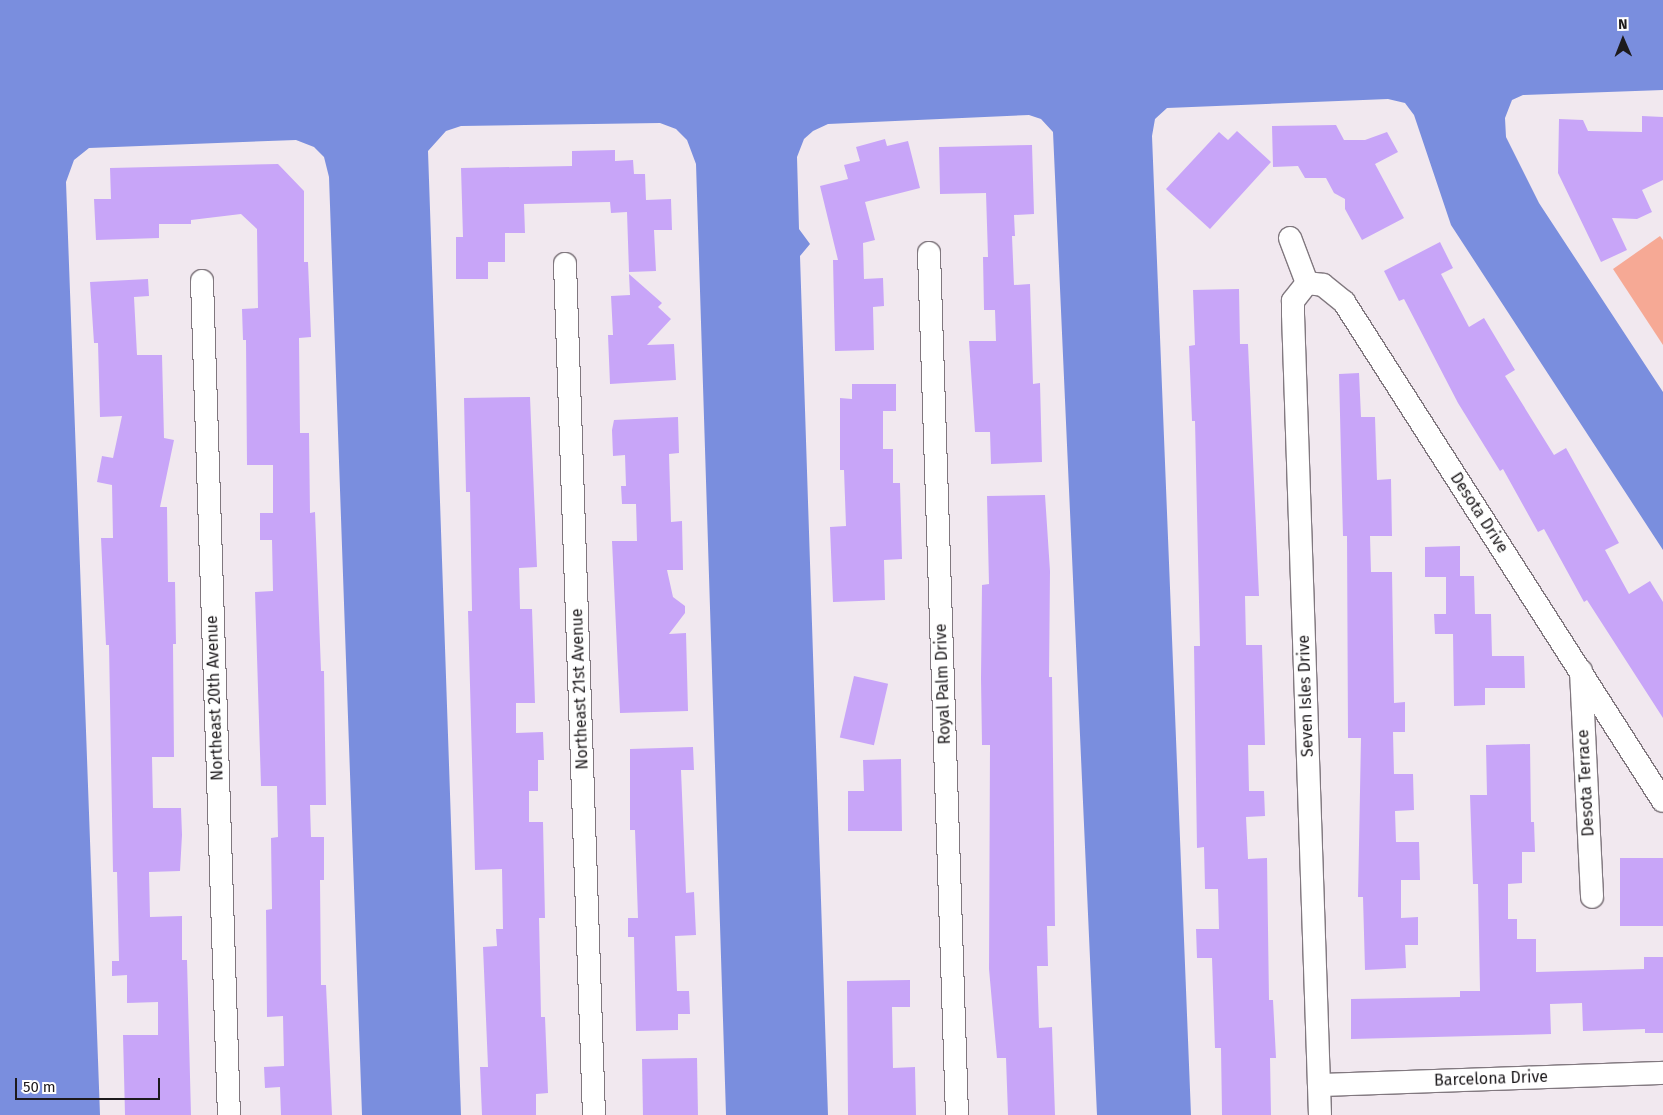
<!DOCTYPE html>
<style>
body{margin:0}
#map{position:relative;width:1663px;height:1115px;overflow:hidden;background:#f1e8ef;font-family:"Fira Sans",sans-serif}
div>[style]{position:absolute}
.green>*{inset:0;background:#f6a995}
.water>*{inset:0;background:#7a8ede}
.building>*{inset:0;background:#c8a5f8;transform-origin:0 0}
.roads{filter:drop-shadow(1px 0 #81787f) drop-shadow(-1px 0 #81787f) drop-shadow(0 1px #81787f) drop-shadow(0 -1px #81787f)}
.street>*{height:22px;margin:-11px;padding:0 11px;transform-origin:11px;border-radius:11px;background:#fff}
span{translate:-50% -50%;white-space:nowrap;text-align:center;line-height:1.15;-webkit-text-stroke:4px #fff;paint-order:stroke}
.street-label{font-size:16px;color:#1d1a1c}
.north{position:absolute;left:1598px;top:15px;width:50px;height:50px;-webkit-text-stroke:4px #fff;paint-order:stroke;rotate:359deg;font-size:14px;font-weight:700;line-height:20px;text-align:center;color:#1d1a1c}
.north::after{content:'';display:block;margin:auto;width:18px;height:22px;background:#1d1a1c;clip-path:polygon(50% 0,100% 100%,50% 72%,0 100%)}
.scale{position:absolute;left:15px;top:1078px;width:145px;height:22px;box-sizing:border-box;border:2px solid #1d1a1c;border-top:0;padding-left:6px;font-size:15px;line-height:18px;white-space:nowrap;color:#1d1a1c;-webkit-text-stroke:4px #fff;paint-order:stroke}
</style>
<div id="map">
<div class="green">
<div style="clip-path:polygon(1660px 236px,1663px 240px,1663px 345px,1613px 269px)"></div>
</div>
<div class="water">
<div style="clip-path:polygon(0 0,1663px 0,1663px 90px,1523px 95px,1512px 100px,1505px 118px,1506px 137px,1539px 203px,1663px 392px,1663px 550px,1451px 225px,1414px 115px,1405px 103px,1388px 99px,1167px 108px,1155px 119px,1152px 136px,1191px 1115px,1097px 1115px,1053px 132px,1041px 119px,1029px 115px,828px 124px,813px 131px,804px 139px,797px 157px,799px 229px,810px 244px,800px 256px,828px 1115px,726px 1115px,696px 164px,687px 140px,676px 129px,660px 123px,461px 126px,446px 131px,428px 151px,461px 1115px,362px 1115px,329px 177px,324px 157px,314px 147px,296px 140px,89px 148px,74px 160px,66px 182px,100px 1115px,0 1115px)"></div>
</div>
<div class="building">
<div style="clip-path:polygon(1642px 116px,1663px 117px,1663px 180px,1642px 190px,1652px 212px,1637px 219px,1612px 218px,1627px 250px,1601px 262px,1558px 173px,1559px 119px,1583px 120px,1588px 131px,1642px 132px)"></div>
<div style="clip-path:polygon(1336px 125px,1344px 140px,1365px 140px,1387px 132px,1398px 152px,1375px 164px,1404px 218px,1362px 240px,1345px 209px,1345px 199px,1334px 193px,1326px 178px,1305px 178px,1298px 166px,1273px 167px,1272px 126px)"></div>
<div style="clip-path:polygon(1237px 131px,1271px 162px,1210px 229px,1166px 189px,1219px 132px,1228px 140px)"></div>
<div style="clip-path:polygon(885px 139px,887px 146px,908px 141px,920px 188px,865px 202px,875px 240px,863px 243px,864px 279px,883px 278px,884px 306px,873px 307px,874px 350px,835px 351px,833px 260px,838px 260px,820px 186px,848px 179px,844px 165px,860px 161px,856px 147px)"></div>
<div style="clip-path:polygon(1032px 145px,1034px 214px,1014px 215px,1015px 236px,1012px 236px,1014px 285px,1030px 284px,1033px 384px,1040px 383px,1042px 462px,991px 464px,990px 432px,975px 432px,969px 341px,996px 341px,995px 310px,984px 310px,983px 257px,988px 257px,986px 193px,940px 194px,939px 147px)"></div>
<div style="clip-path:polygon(615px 150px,615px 161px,633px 160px,634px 174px,645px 174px,646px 200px,671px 199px,672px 230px,654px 230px,656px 271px,629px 272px,627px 212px,611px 213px,610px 202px,524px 204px,525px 233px,505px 233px,505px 262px,488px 262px,488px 279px,456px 279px,456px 237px,463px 237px,461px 168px,572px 166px,572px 151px)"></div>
<div style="clip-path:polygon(278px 164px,304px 191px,304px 262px,308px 262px,311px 337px,299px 338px,300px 433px,309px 433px,310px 513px,315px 512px,321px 671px,324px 671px,326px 805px,310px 805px,311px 837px,324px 837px,324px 880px,320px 880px,321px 985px,326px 985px,332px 1115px,281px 1115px,280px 1087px,265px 1088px,264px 1067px,284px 1066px,283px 1016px,267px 1017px,266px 910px,272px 909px,271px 838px,278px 837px,277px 786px,261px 786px,255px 592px,273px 591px,272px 540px,260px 540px,260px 513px,273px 513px,273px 465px,247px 465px,246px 340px,243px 340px,242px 309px,258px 308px,257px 229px,241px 214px,191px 220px,191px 224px,159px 224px,159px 238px,96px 240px,94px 199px,111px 199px,110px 168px)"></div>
<div style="clip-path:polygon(1440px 242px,1453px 268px,1441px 274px,1469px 327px,1484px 318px,1515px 370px,1505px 376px,1554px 455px,1566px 448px,1619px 543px,1605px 550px,1629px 594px,1650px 581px,1663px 602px,1663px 718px,1587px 600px,1584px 602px,1544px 529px,1538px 532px,1503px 469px,1500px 471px,1458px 403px,1404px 299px,1399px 301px,1384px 271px)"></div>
<div style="clip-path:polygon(629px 274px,662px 303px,658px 307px,671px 319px,647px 345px,674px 344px,676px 380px,610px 384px,608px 335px,613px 335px,611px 296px,630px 295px)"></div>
<div style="clip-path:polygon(148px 279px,149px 296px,134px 297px,137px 355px,162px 355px,164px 438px,174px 440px,160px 507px,167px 507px,168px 582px,175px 582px,176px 644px,173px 644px,174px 757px,152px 757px,153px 808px,181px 808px,182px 835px,180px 871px,149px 872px,150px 917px,182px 916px,182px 960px,187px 960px,191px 1115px,125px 1115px,123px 1035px,158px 1035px,158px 1002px,127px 1003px,127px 975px,112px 976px,112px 961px,119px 961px,117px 872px,113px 872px,109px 645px,106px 645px,101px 538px,113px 538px,112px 485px,97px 482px,102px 456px,113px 458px,122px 416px,100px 417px,98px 343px,94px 343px,90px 282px)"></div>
<div style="clip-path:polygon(1239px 289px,1240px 344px,1248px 344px,1258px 574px,1259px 596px,1245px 596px,1246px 645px,1262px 645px,1265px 745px,1248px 745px,1249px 791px,1264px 791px,1265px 816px,1246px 817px,1248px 859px,1267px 858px,1269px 1000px,1273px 1000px,1276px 1058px,1270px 1058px,1271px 1115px,1222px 1115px,1221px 1048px,1215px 1048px,1212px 958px,1197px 958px,1196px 929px,1219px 929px,1218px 889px,1205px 889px,1204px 847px,1197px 848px,1194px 646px,1200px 646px,1195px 421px,1192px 421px,1189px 346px,1195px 345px,1193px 290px)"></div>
<div style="clip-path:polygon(1359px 373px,1361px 417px,1375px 417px,1377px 480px,1391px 479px,1392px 536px,1370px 536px,1371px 572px,1392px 572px,1394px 703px,1405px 702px,1405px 732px,1393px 732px,1394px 774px,1413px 774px,1414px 810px,1395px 811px,1396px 842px,1419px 842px,1420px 880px,1401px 880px,1401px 918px,1418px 917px,1418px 945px,1405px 945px,1406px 968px,1365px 970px,1363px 897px,1358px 897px,1361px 738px,1348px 738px,1347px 536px,1343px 536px,1339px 374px)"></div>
<div style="clip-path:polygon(852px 384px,896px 384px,896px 411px,883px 411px,883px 449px,893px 449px,893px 483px,900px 483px,902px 559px,884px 560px,885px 600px,833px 602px,830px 527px,846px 526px,844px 470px,840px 470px,840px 398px,852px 399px)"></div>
<div style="clip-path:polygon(530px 397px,537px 567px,519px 568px,520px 609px,532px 609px,535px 703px,516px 703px,516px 733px,543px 732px,544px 760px,538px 760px,538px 791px,529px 791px,529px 822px,543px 822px,545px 918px,539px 918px,541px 1017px,545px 1017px,548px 1093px,536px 1094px,536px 1115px,482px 1115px,480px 1067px,488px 1067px,483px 947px,497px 946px,496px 929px,503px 929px,502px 869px,475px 870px,468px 611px,472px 611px,470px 492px,466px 492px,464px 398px)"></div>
<div style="clip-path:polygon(678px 417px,679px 453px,669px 454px,671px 522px,682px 521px,683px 570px,667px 570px,673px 597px,685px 606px,685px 613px,669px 634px,686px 633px,688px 711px,620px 713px,612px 541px,637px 541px,636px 504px,622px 504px,621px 486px,626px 486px,625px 455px,613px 456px,612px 430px,614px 420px)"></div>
<div style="clip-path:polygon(1045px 495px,1050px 571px,1049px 677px,1052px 677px,1055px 926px,1047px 926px,1048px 966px,1037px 966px,1039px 1028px,1052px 1027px,1055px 1115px,1008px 1115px,1006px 1058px,997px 1058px,989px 969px,990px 745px,982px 745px,981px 678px,982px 585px,989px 584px,987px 496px)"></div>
<div style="clip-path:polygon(1460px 546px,1460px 576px,1474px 576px,1475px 614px,1491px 614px,1492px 656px,1524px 656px,1525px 688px,1485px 688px,1485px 705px,1454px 706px,1453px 634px,1435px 634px,1434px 614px,1446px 614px,1446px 577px,1425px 577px,1425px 547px)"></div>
<div style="left:854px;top:676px;width:35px;height:63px;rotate:13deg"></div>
<div style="clip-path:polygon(1530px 744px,1531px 822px,1534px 822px,1535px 852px,1522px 852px,1522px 883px,1508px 884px,1508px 919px,1517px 919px,1517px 939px,1536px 939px,1536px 972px,1644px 969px,1644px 957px,1663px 957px,1663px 1033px,1645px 1033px,1645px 1029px,1583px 1031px,1582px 1003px,1550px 1004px,1551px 1034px,1351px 1039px,1351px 999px,1460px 997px,1460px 991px,1480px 991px,1478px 884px,1473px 884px,1470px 795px,1487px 795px,1486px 745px)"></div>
<div style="clip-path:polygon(693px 747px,694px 770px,681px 770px,686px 893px,694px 892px,696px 935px,675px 936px,677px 991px,689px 991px,690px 1014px,678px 1014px,678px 1030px,636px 1031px,634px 937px,628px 937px,628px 918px,638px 918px,635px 830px,630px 830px,630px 749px)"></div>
<div style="clip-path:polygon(901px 759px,902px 831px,848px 831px,848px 791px,864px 791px,863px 760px)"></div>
<div style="left:1663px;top:858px;width:68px;height:43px;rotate:90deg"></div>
<div style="clip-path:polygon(910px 980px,910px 1007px,892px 1007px,893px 1068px,915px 1067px,916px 1115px,848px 1115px,847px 981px)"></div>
<div style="left:697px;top:1058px;width:57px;height:55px;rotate:89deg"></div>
</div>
<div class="roads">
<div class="street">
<div style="left:1290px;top:238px;width:48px;rotate:69.3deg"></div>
<div style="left:929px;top:253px;width:862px;rotate:88.14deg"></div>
<div style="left:565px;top:264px;width:851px;rotate:88.05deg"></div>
<div style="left:202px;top:281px;width:834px;rotate:88.15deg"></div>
<div style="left:1307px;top:283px;width:23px;rotate:128deg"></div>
<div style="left:1293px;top:301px;width:13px;rotate:90deg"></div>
<div style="left:1293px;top:314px;width:801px;rotate:88.07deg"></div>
<div style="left:1307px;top:283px;width:16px;rotate:7deg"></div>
<div style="left:1323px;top:285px;width:27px;rotate:39deg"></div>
<div style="left:1344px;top:302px;width:592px;rotate:57.41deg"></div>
<div style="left:1581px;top:671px;width:226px;rotate:87.2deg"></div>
<div style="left:1319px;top:1085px;width:344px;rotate:-2deg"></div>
</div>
</div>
<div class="street-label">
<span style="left:1479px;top:513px;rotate:57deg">Desota Drive</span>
<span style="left:943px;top:684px;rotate:-92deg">Royal Palm Drive</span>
<span style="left:580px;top:689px;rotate:-92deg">Northeast 21st Avenue</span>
<span style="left:1306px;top:696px;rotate:-92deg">Seven Isles Drive</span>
<span style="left:215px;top:698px;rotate:-92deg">Northeast 20th Avenue</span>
<span style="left:1586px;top:783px;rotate:-93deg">Desota Terrace</span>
<span style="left:1491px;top:1079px;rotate:-2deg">Barcelona Drive</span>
</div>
<div class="north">N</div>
<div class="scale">50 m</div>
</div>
